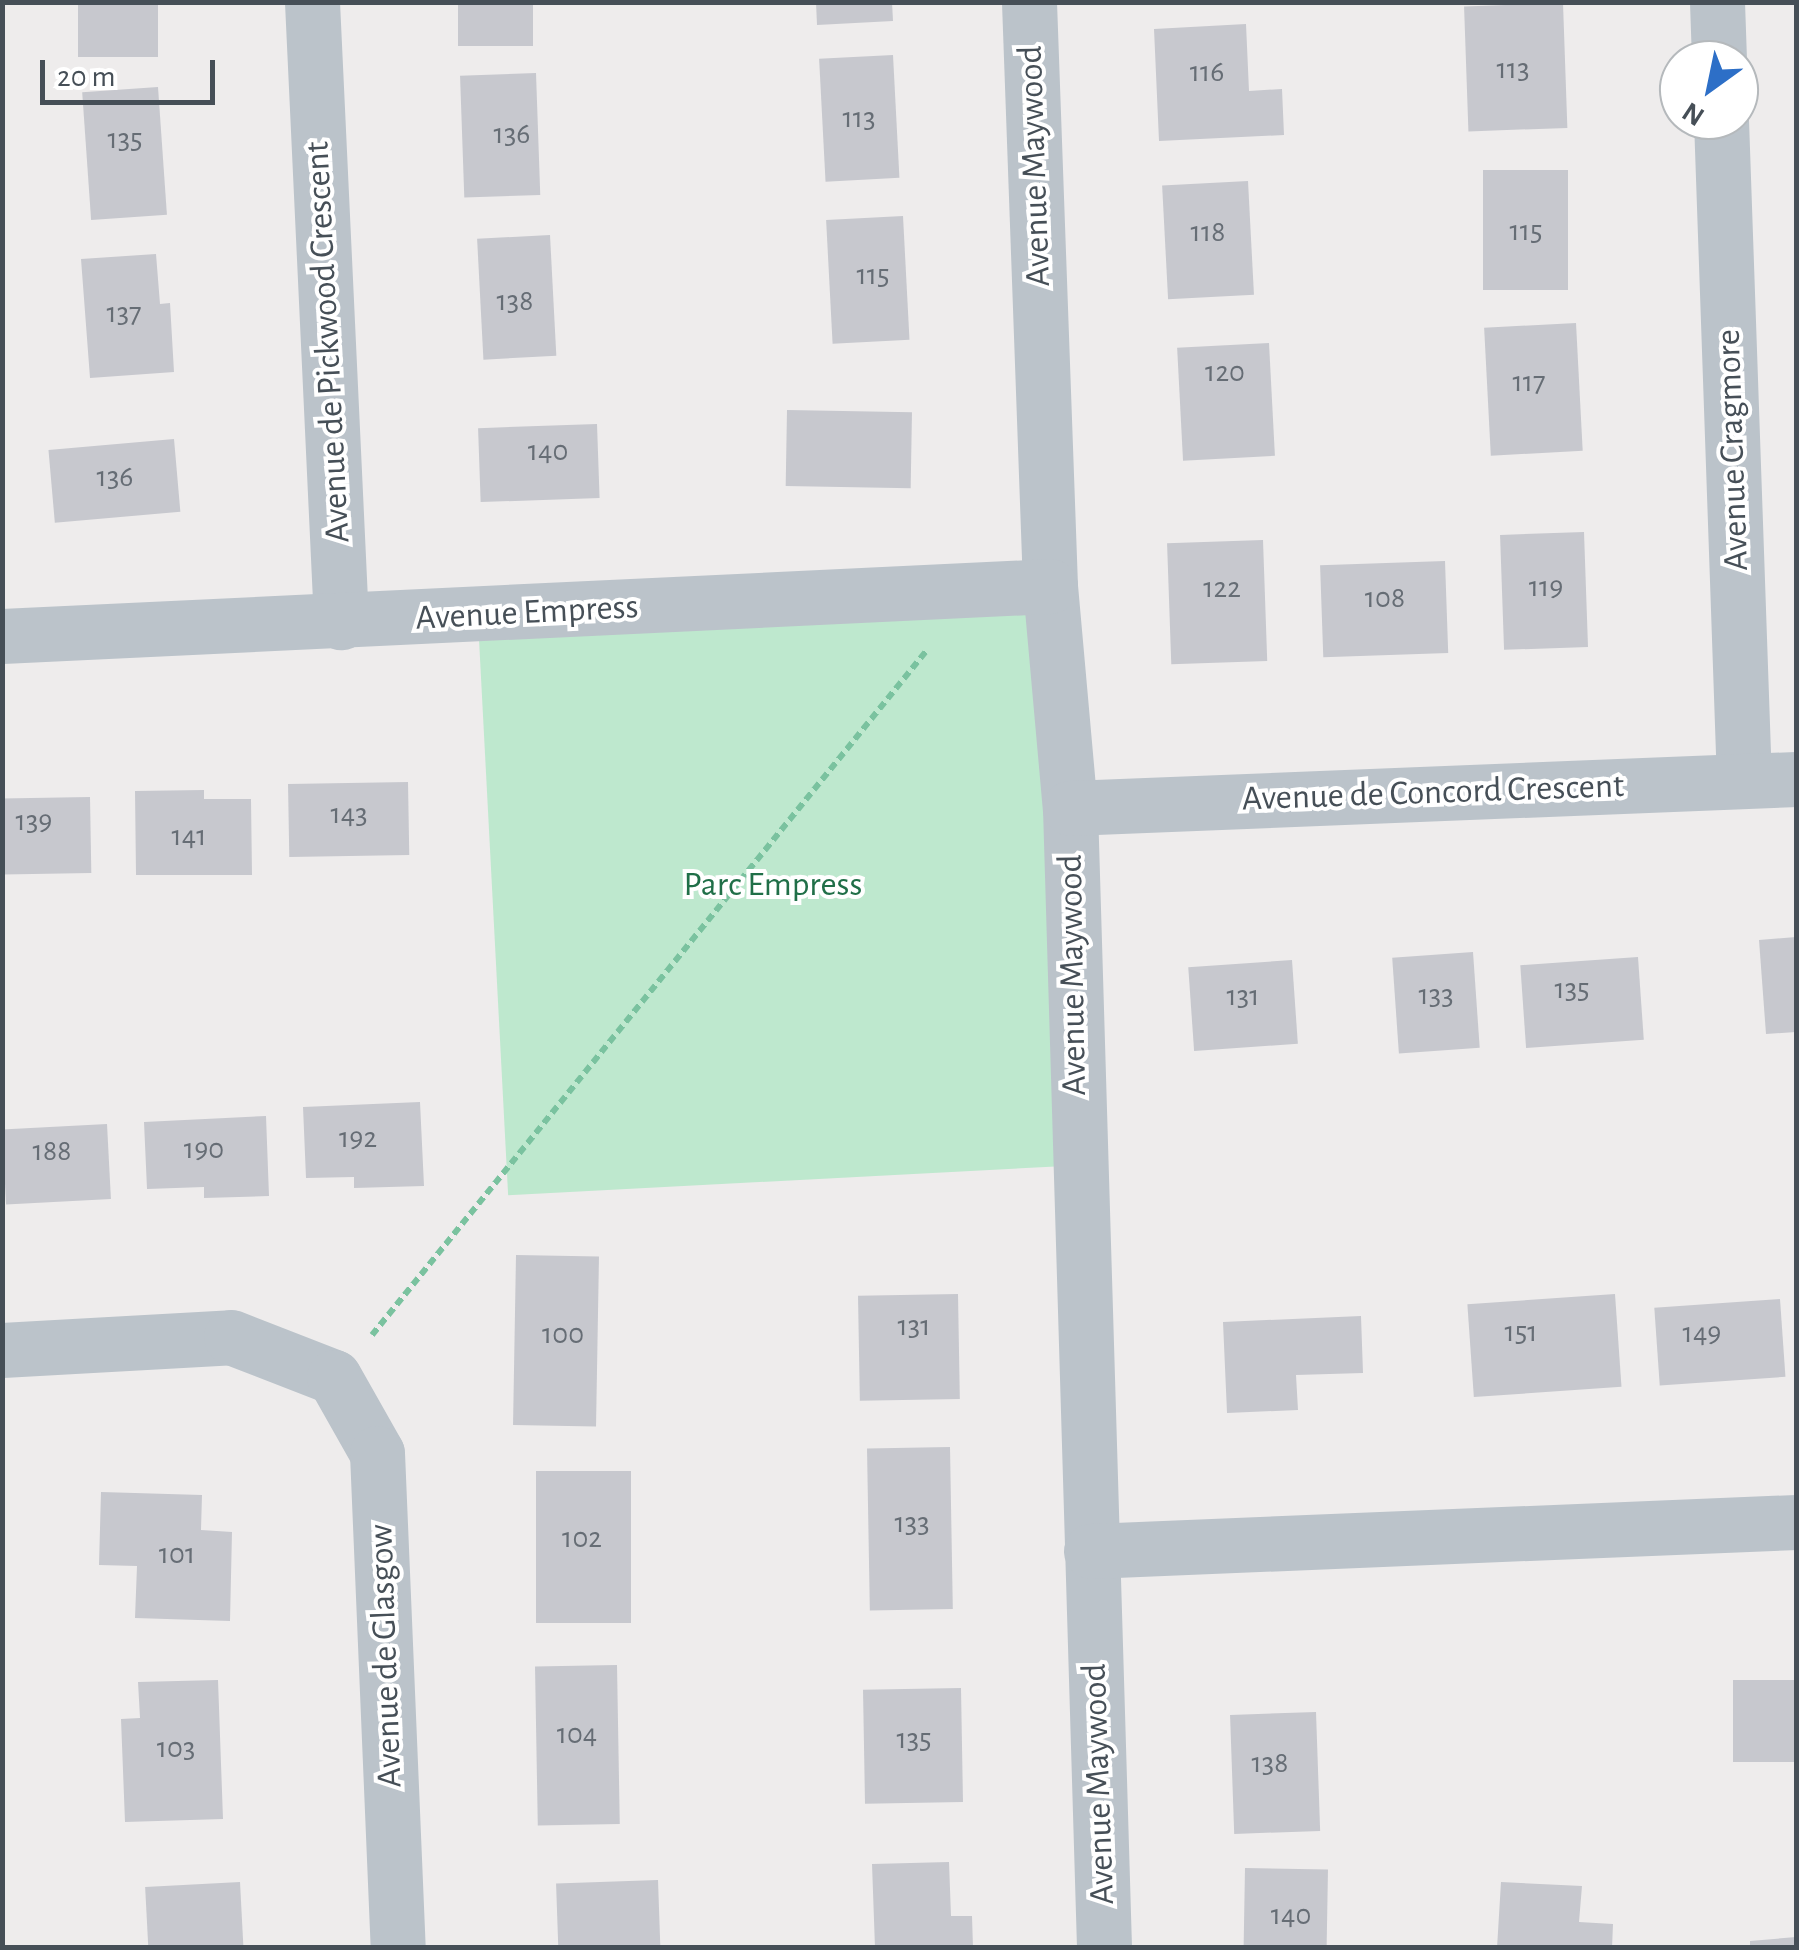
<!DOCTYPE html>
<style>
body{margin:0}
#map{position:relative;width:1799px;height:1950px;overflow:hidden;background:#eeecec;font-family:"Alegreya Sans",sans-serif}
div>[style]{position:absolute}
.green>*{inset:0;background:#bee8ce;transform-origin:0 0}
.building>*{inset:0;background:#c7c8ce;transform-origin:0 0}
.path>*{height:6px;margin-top:-3px;transform-origin:0;background:repeating-linear-gradient(90deg,#7ac29f 0 8px,transparent 0 13px)}
.street>*{height:55px;margin:-27.5px;padding:0 27.5px;transform-origin:27.5px;border-radius:27.5px;background:#bbc3ca}
span{translate:-50% -50%;white-space:nowrap;text-align:center;line-height:1.15;-webkit-text-stroke:8px #fff;paint-order:stroke}
.number-label{font-size:30px;color:#666d75}
.number-label span{-webkit-text-stroke-width:0}
.street-label{font-size:35px;color:#464f57}
.park-label{font-size:35px;color:#206f48}
.frame{position:absolute;inset:0;border:5px solid #464f57;pointer-events:none}
.north{position:absolute;left:1659px;top:40px;width:100px;height:100px;box-sizing:border-box;background:#fff;border:2px solid #b5b9bc;border-radius:50%;rotate:213deg;font-size:28px;font-weight:700;line-height:40px;text-align:center;color:#464f57}
.north::after{content:'';display:block;margin:auto;width:35px;height:45px;background:#2d6fc7;clip-path:polygon(50% 0,100% 100%,50% 72%,0 100%)}
.scale{position:absolute;left:40px;top:60px;width:175px;height:45px;box-sizing:border-box;border:5px solid #464f57;border-top:0;padding-left:12px;font-size:30px;line-height:35px;white-space:nowrap;color:#464f57;-webkit-text-stroke:8px #fff;paint-order:stroke}
</style>
<div id="map">
<div class="green">
<div style="left:1050px;top:586px;width:580px;height:573px;rotate:87deg"></div>
</div>
<div class="building">
<div style="left:78px;top:2px;width:80px;height:55px"></div>
<div style="left:458px;top:2px;width:75px;height:44px"></div>
<div style="clip-path:polygon(816px 2px,892px 2px,893px 21px,817px 25px)"></div>
<div style="left:1563px;top:3px;width:125px;height:99px;rotate:88deg"></div>
<div style="clip-path:polygon(1246px 24px,1249px 91px,1282px 89px,1284px 135px,1159px 141px,1154px 29px)"></div>
<div style="left:893px;top:55px;width:123px;height:74px;rotate:87deg"></div>
<div style="left:536px;top:73px;width:122px;height:76px;rotate:88deg"></div>
<div style="left:158px;top:87px;width:128px;height:76px;rotate:86deg"></div>
<div style="left:1483px;top:170px;width:85px;height:120px"></div>
<div style="left:1248px;top:181px;width:114px;height:86px;rotate:87deg"></div>
<div style="left:903px;top:216px;width:124px;height:77px;rotate:87deg"></div>
<div style="left:550px;top:235px;width:121px;height:73px;rotate:87deg"></div>
<div style="clip-path:polygon(156px 254px,160px 304px,170px 303px,174px 372px,90px 378px,81px 259px)"></div>
<div style="left:1576px;top:323px;width:128px;height:92px;rotate:87deg"></div>
<div style="left:1269px;top:343px;width:113px;height:92px;rotate:87deg"></div>
<div style="left:787px;top:410px;width:125px;height:76px;rotate:1deg"></div>
<div style="left:597px;top:424px;width:74px;height:119px;rotate:88deg"></div>
<div style="left:174px;top:439px;width:73px;height:126px;rotate:85deg"></div>
<div style="left:1584px;top:532px;width:115px;height:84px;rotate:88deg"></div>
<div style="left:1263px;top:540px;width:121px;height:96px;rotate:88deg"></div>
<div style="left:1445px;top:561px;width:92px;height:125px;rotate:88deg"></div>
<div style="left:408px;top:782px;width:73px;height:120px;rotate:89deg"></div>
<div style="clip-path:polygon(204px 790px,204px 799px,251px 799px,252px 875px,136px 875px,135px 791px)"></div>
<div style="left:90px;top:797px;width:76px;height:88px;rotate:89deg"></div>
<div style="clip-path:polygon(1796px 937px,1796px 1032px,1766px 1034px,1759px 940px)"></div>
<div style="left:1473px;top:952px;width:96px;height:81px;rotate:86deg"></div>
<div style="left:1638px;top:957px;width:83px;height:118px;rotate:86deg"></div>
<div style="left:1292px;top:960px;width:84px;height:104px;rotate:86deg"></div>
<div style="clip-path:polygon(420px 1102px,424px 1186px,354px 1188px,354px 1177px,306px 1178px,303px 1107px)"></div>
<div style="clip-path:polygon(266px 1116px,269px 1196px,204px 1198px,204px 1187px,147px 1189px,144px 1122px)"></div>
<div style="left:107px;top:1124px;width:75px;height:105px;rotate:87deg"></div>
<div style="left:516px;top:1255px;width:83px;height:170px;rotate:1deg"></div>
<div style="left:958px;top:1294px;width:105px;height:100px;rotate:89deg"></div>
<div style="left:1615px;top:1294px;width:93px;height:148px;rotate:86deg"></div>
<div style="left:1780px;top:1299px;width:78px;height:126px;rotate:86deg"></div>
<div style="clip-path:polygon(1361px 1316px,1363px 1373px,1296px 1375px,1298px 1410px,1227px 1413px,1223px 1322px)"></div>
<div style="left:950px;top:1447px;width:162px;height:83px;rotate:89deg"></div>
<div style="left:536px;top:1471px;width:95px;height:152px"></div>
<div style="clip-path:polygon(101px 1492px,202px 1495px,201px 1530px,232px 1532px,230px 1621px,135px 1618px,137px 1566px,99px 1565px)"></div>
<div style="left:617px;top:1665px;width:159px;height:82px;rotate:89deg"></div>
<div style="clip-path:polygon(218px 1680px,223px 1819px,125px 1822px,121px 1719px,140px 1718px,138px 1682px)"></div>
<div style="left:1796px;top:1680px;width:82px;height:63px;rotate:90deg"></div>
<div style="left:961px;top:1688px;width:114px;height:98px;rotate:89deg"></div>
<div style="left:1316px;top:1712px;width:119px;height:86px;rotate:88deg"></div>
<div style="clip-path:polygon(949px 1862px,951px 1916px,972px 1916px,973px 1948px,875px 1948px,872px 1864px)"></div>
<div style="left:1245px;top:1868px;width:83px;height:80px;rotate:1deg"></div>
<div style="left:658px;top:1880px;width:68px;height:102px;rotate:88deg"></div>
<div style="left:240px;top:1882px;width:66px;height:95px;rotate:87deg"></div>
<div style="clip-path:polygon(1501px 1882px,1582px 1886px,1579px 1922px,1613px 1924px,1612px 1948px,1497px 1948px)"></div>
<div style="clip-path:polygon(1796px 1937px,1796px 1948px,1750px 1948px,1750px 1941px)"></div>
</div>
<div class="path">
<div style="left:372px;top:1335px;width:883px;rotate:-50.98deg"></div>
</div>
<div class="street">
<div style="left:312px;top:2px;width:621px;rotate:87.32deg"></div>
<div style="left:1029px;top:2px;width:584px;rotate:87.94deg"></div>
<div style="left:1050px;top:586px;width:223px;rotate:84.9deg"></div>
<div style="left:1070px;top:808px;width:1141px;rotate:88.29deg"></div>
<div style="left:1717px;top:2px;width:58px;rotate:88deg"></div>
<div style="left:1721px;top:120px;width:661px;rotate:88.01deg"></div>
<div style="left:2px;top:636px;width:1049px;rotate:-2.73deg"></div>
<div style="left:1070px;top:808px;width:727px;rotate:-2.29deg"></div>
<div style="left:2px;top:1350px;width:229px;rotate:-3.2deg"></div>
<div style="left:231px;top:1337px;width:110px;rotate:21.2deg"></div>
<div style="left:334px;top:1377px;width:87px;rotate:60.5deg"></div>
<div style="left:377px;top:1453px;width:495px;rotate:87.6deg"></div>
<div style="left:1091px;top:1551px;width:706px;rotate:-2.36deg"></div>
</div>
<div class="number-label">
<span style="left:1513px;top:69px">113</span>
<span style="left:1207px;top:72px">116</span>
<span style="left:859px;top:118px">113</span>
<span style="left:512px;top:134px">136</span>
<span style="left:125px;top:139px">135</span>
<span style="left:1526px;top:231px">115</span>
<span style="left:1208px;top:232px">118</span>
<span style="left:873px;top:275px">115</span>
<span style="left:515px;top:301px">138</span>
<span style="left:124px;top:313px">137</span>
<span style="left:1225px;top:372px">120</span>
<span style="left:1529px;top:382px">117</span>
<span style="left:548px;top:451px">140</span>
<span style="left:115px;top:477px">136</span>
<span style="left:1546px;top:587px">119</span>
<span style="left:1222px;top:588px">122</span>
<span style="left:1385px;top:598px">108</span>
<span style="left:349px;top:814px">143</span>
<span style="left:34px;top:821px">139</span>
<span style="left:189px;top:836px">141</span>
<span style="left:1572px;top:989px">135</span>
<span style="left:1436px;top:995px">133</span>
<span style="left:1243px;top:996px">131</span>
<span style="left:358px;top:1138px">192</span>
<span style="left:204px;top:1149px">190</span>
<span style="left:52px;top:1151px">188</span>
<span style="left:914px;top:1326px">131</span>
<span style="left:1521px;top:1332px">151</span>
<span style="left:1702px;top:1333px">149</span>
<span style="left:563px;top:1334px">100</span>
<span style="left:912px;top:1523px">133</span>
<span style="left:582px;top:1538px">102</span>
<span style="left:177px;top:1554px">101</span>
<span style="left:577px;top:1734px">104</span>
<span style="left:914px;top:1739px">135</span>
<span style="left:176px;top:1748px">103</span>
<span style="left:1270px;top:1763px">138</span>
<span style="left:1291px;top:1915px">140</span>
</div>
<div class="street-label">
<span style="left:1035px;top:166px;rotate:-92deg">Avenue Maywood</span>
<span style="left:328px;top:342px;rotate:-93deg">Avenue de Pickwood Crescent</span>
<span style="left:1733px;top:450px;rotate:-92deg">Avenue Cragmore</span>
<span style="left:527px;top:613px;rotate:-3deg">Avenue Empress</span>
<span style="left:1433px;top:793px;rotate:-2deg">Avenue de Concord Crescent</span>
<span style="left:1073px;top:975px;rotate:-91deg">Avenue Maywood</span>
<span style="left:386px;top:1656px;rotate:-92deg">Avenue de Glasgow</span>
<span style="left:1099px;top:1784px;rotate:-92deg">Avenue Maywood</span>
</div>
<div class="park-label">
<span style="left:773px;top:885px">Parc Empress</span>
</div>
<div class="frame"></div>
<div class="north">N</div>
<div class="scale">20 m</div>
</div>
